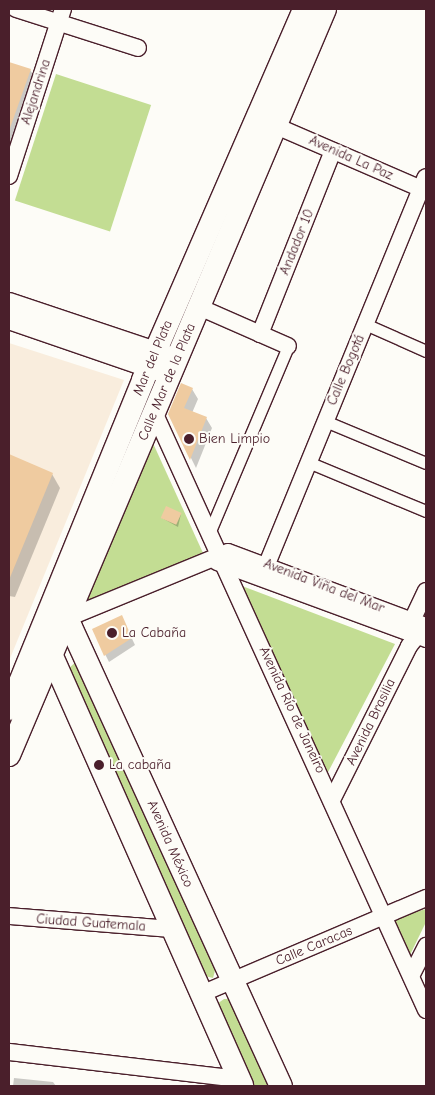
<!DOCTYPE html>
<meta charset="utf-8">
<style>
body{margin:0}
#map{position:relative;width:435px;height:1095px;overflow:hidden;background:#fdfcf7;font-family:"Comic Neue",sans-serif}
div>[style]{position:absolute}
.built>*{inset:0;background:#f9eddd}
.green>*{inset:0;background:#c3dd93;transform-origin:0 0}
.shadow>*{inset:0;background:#0003}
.building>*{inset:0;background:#efcba0;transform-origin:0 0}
.roads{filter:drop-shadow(1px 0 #4a1f2b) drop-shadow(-1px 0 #4a1f2b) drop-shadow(0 1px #4a1f2b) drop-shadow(0 -1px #4a1f2b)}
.pedestrian>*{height:11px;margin:-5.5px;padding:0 5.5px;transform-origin:5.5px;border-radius:5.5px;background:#fdfcf7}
.minor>*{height:16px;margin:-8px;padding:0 8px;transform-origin:8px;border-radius:8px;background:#fdfcf7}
.tertiary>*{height:20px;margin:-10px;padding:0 10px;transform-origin:10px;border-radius:10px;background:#fdfcf7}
.secondary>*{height:22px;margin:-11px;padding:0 11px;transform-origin:11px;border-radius:11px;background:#fdfcf7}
.dots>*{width:14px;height:14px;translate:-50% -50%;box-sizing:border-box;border:2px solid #fdfcf7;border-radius:50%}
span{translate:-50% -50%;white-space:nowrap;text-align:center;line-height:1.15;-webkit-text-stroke:4px #fdfcf7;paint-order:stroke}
.street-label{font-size:14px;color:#4a1f2b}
.poi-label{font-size:14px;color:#4a1f2b}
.left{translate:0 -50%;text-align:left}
.frame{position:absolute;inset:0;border:10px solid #4a1f2b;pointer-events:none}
</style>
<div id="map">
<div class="built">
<div style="clip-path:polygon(9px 343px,124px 380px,9px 661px)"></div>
</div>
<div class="green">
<div style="left:56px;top:74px;width:100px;height:133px;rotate:18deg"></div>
<div style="clip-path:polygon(152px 441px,203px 553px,84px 605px)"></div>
<div style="clip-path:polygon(242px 586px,395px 644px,326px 776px)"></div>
<div style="clip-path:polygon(79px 659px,216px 967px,213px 978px,201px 975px,68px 669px)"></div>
<div style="clip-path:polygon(426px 909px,426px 922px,407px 961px,388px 920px)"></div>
<div style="clip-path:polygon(224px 999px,229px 999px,273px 1086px,251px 1086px,217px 1004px)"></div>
</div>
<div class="shadow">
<div style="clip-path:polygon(9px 64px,30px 70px,37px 80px,9px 159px)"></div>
<div style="clip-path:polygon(192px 389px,198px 399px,192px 413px,206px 418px,212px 428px,196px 468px,169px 414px)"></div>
<div style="clip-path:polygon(9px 456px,52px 474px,60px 488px,15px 597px,9px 596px)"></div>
<div style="clip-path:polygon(181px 514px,178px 527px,162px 518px)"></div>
<div style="clip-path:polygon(125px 624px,135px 645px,109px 662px,93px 630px)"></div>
<div style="clip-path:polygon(14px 1078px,53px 1082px,56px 1086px,13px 1086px)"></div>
</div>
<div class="building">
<div style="clip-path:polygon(9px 62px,31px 69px,10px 128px,9px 127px)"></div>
<div style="clip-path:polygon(181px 383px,193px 388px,184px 408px,207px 417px,190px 460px,168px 414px)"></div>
<div style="clip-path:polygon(9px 454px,53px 473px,9px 580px)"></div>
<div style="left:166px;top:506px;width:17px;height:13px;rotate:24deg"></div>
<div style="clip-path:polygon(122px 615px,132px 638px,104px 656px,92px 629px)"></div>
</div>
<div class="roads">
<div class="pedestrian">
<div style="left:365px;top:324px;width:67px;rotate:23.9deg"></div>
<div style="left:325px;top:421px;width:109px;rotate:22.6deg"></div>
<div style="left:308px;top:462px;width:128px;rotate:22.6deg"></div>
<div style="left:210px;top:531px;width:201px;rotate:-67.1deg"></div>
</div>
<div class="minor">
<div style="left:16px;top:9px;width:128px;rotate:17.7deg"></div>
<div style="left:276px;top:126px;width:163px;rotate:23.4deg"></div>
<div style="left:9px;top:176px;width:176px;rotate:-72.1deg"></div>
<div style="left:199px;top:307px;width:97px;rotate:23.7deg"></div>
<div style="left:260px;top:334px;width:197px;rotate:-68.3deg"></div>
<div style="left:154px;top:412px;width:657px;rotate:65.54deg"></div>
<div style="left:217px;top:562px;width:223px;rotate:20.2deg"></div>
<div style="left:267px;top:564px;width:418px;rotate:-67.7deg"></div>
<div style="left:65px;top:619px;width:176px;rotate:-22.3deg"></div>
<div style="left:228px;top:552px;width:211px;rotate:20.5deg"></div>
<div style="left:408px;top:629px;width:42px;rotate:-64.7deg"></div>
<div style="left:333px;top:798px;width:170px;rotate:-63.4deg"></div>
<div style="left:409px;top:646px;width:22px;rotate:-51deg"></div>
<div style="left:9px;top:916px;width:164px;rotate:4.6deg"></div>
<div style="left:411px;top:976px;width:34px;rotate:-63deg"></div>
<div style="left:201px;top:994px;width:245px;rotate:-23.1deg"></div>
<div style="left:9px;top:1052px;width:232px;rotate:6.7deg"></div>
</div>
<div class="tertiary">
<div style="left:9px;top:303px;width:170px;rotate:18.5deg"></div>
<div style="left:9px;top:319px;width:163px;rotate:19deg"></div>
</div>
<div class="secondary">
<div style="left:58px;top:614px;width:18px;rotate:45deg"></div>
<div style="left:71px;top:627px;width:505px;rotate:65.42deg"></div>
<div style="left:47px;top:645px;width:482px;rotate:66.1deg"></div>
<div style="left:9px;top:709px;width:355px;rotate:-67.8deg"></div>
<div style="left:143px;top:380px;width:404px;rotate:-66.5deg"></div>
<div style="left:9px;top:755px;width:810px;rotate:-67.04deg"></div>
</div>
</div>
<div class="dots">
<div style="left:189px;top:439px;background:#4a1f2b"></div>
<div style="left:112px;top:633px;background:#4a1f2b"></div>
<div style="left:99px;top:765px;background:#4a1f2b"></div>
</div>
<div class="street-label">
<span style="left:36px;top:92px;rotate:-72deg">Alejandrina</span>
<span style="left:351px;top:158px;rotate:24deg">Avenida La Paz</span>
<span style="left:297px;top:242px;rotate:-68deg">Andador 10</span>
<span style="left:153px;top:358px;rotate:-67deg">Mar del Plata</span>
<span style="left:346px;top:370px;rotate:-67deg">Calle Bogotá</span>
<span style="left:167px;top:382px;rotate:-67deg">Calle Mar de la Plata</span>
<span style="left:324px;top:586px;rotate:21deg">Avenida Viña del Mar</span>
<span style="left:292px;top:710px;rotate:65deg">Avenida Río de Janeiro</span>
<span style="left:371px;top:722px;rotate:-64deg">Avenida Brasilia</span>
<span style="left:170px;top:844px;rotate:66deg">Avenida México</span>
<span style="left:91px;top:923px;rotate:4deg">Ciudad Guatemala</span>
<span style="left:314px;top:946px;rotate:-23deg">Calle Caracas</span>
</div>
<div class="poi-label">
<span class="left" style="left:199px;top:439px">Bien Limpio</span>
<span class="left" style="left:122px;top:633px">La Cabaña</span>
<span class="left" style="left:109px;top:765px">La cabaña</span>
</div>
<div class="frame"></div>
</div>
